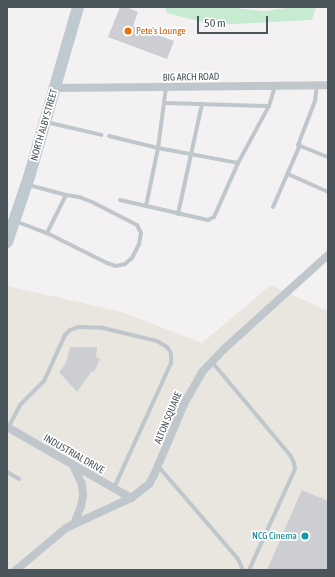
<!DOCTYPE html>
<style>
body{margin:0}
#map{position:relative;width:335px;height:577px;overflow:hidden;background:#f3f1f2;font-family:"Asap Condensed",sans-serif}
div>[style]{position:absolute}
.commercial>*{inset:0;background:#e9e5df}
.green>*{inset:0;background:#c6ebd0}
.building>*{inset:0;background:#ccced2}
.lane>*{height:4px;margin:-2px;padding:0 2px;transform-origin:2px;border-radius:2px;background:#bfc7cc}
.street>*{height:8px;margin:-4px;padding:0 4px;transform-origin:4px;border-radius:4px;background:#bfc7cc}
.secondary>*{height:12px;margin:-6px;padding:0 6px;transform-origin:6px;border-radius:6px;background:#bfcad0}
.dots>*{width:11px;height:11px;translate:-50% -50%;box-sizing:border-box;border:2px solid #fff;border-radius:50%}
span{translate:-50% -50%;white-space:nowrap;text-align:center;line-height:1.15;-webkit-text-stroke:3.5px #fff;paint-order:stroke}
.food-label{font-size:10px;color:#c56008}
.left{translate:0 -50%;text-align:left}
.street-label{font-size:10px;color:#4b565c}
.culture-label{font-size:10px;color:#0d838f}
.right{translate:-100% -50%;text-align:right}
.frame{position:absolute;inset:0;border:8px solid #4b565c;pointer-events:none}
.scale{position:absolute;left:197px;top:16px;width:71px;height:18px;box-sizing:border-box;border:2px solid #4b565c;border-top:0;padding-left:5px;font-size:12px;line-height:14px;white-space:nowrap;color:#4b565c;-webkit-text-stroke:3px #fff;paint-order:stroke}
</style>
<div id="map">
<div class="commercial">
<div style="clip-path:polygon(271px 285px,328px 311px,328px 570px,7px 570px,7px 286px,122px 312px,202px 343px)"></div>
</div>
<div class="green">
<div style="clip-path:polygon(165px 7px,225px 7px,264px 11px,295px 7px,316px 7px,312px 20px,214px 25px,167px 13px)"></div>
</div>
<div class="building">
<div style="clip-path:polygon(120px 7px,126px 7px,138px 12px,133px 26px,174px 41px,167px 59px,108px 37px)"></div>
<div style="clip-path:polygon(70px 347px,97px 347px,96px 357px,100px 359px,94px 372px,92px 371px,77px 392px,59px 372px,66px 363px)"></div>
<div style="clip-path:polygon(302px 490px,328px 501px,328px 570px,267px 570px)"></div>
</div>
<div class="lane">
<div style="left:317px;top:85px;width:16px;rotate:97deg"></div>
<div style="left:315px;top:101px;width:47px;rotate:111.1deg"></div>
<div style="left:298px;top:145px;width:32px;rotate:22deg"></div>
<div style="left:165px;top:103px;width:104px;rotate:1.7deg"></div>
<div style="left:269px;top:106px;width:21px;rotate:-73deg"></div>
<div style="left:46px;top:122px;width:57px;rotate:13.1deg"></div>
<div style="left:109px;top:136px;width:50px;rotate:13.8deg"></div>
<div style="left:158px;top:148px;width:62px;rotate:-82.5deg"></div>
<div style="left:288px;top:174px;width:44px;rotate:24.2deg"></div>
<div style="left:120px;top:200px;width:90px;rotate:12.8deg"></div>
<div style="left:208px;top:220px;width:7px;rotate:-27deg"></div>
<div style="left:214px;top:217px;width:59px;rotate:-66deg"></div>
<div style="left:238px;top:163px;width:65px;rotate:-61.5deg"></div>
<div style="left:146px;top:206px;width:59px;rotate:-78.3deg"></div>
<div style="left:158px;top:148px;width:81px;rotate:10.6deg"></div>
<div style="left:273px;top:207px;width:68px;rotate:-66.5deg"></div>
<div style="left:178px;top:214px;width:113px;rotate:-77.7deg"></div>
<div style="left:15px;top:221px;width:34px;rotate:21deg"></div>
<div style="left:47px;top:233px;width:42px;rotate:-63.4deg"></div>
<div style="left:66px;top:195px;width:39px;rotate:-165deg"></div>
<div style="left:47px;top:233px;width:67px;rotate:26.6deg"></div>
<div style="left:107px;top:263px;width:9px;rotate:18deg"></div>
<div style="left:116px;top:266px;width:9px;rotate:-13deg"></div>
<div style="left:125px;top:264px;width:9px;rotate:-41deg"></div>
<div style="left:132px;top:258px;width:16px;rotate:-63deg"></div>
<div style="left:139px;top:244px;width:11px;rotate:-80deg"></div>
<div style="left:141px;top:233px;width:9px;rotate:-117deg"></div>
<div style="left:137px;top:225px;width:51px;rotate:-152.9deg"></div>
<div style="left:92px;top:202px;width:14px;rotate:-159deg"></div>
<div style="left:79px;top:197px;width:13px;rotate:-171deg"></div>
<div style="left:212px;top:362px;width:121px;rotate:50deg"></div>
<div style="left:290px;top:455px;width:9px;rotate:63deg"></div>
<div style="left:294px;top:463px;width:6px;rotate:81deg"></div>
<div style="left:295px;top:469px;width:10px;rotate:114deg"></div>
<div style="left:291px;top:478px;width:101px;rotate:114.5deg"></div>
<div style="left:8px;top:428px;width:26px;rotate:-62deg"></div>
<div style="left:20px;top:405px;width:34px;rotate:-45deg"></div>
<div style="left:44px;top:381px;width:51px;rotate:-65.5deg"></div>
<div style="left:65px;top:335px;width:7px;rotate:-45deg"></div>
<div style="left:70px;top:330px;width:9px;rotate:-21deg"></div>
<div style="left:78px;top:327px;width:25px;rotate:2deg"></div>
<div style="left:103px;top:328px;width:56px;rotate:13.5deg"></div>
<div style="left:157px;top:341px;width:12px;rotate:31deg"></div>
<div style="left:167px;top:347px;width:7px;rotate:56deg"></div>
<div style="left:171px;top:353px;width:10px;rotate:90deg"></div>
<div style="left:171px;top:363px;width:137px;rotate:114.5deg"></div>
<div style="left:158px;top:466px;width:123px;rotate:49.3deg"></div>
<div style="left:238px;top:559px;width:12px;rotate:66deg"></div>
<div style="left:7px;top:472px;width:14px;rotate:30deg"></div>
</div>
<div class="street">
<div style="left:55px;top:88px;width:273px;rotate:-0.6deg"></div>
<div style="left:7px;top:427px;width:143px;rotate:29.8deg"></div>
<div style="left:73px;top:465px;width:21px;rotate:65deg"></div>
<div style="left:82px;top:484px;width:12px;rotate:85deg"></div>
<div style="left:83px;top:496px;width:10px;rotate:101deg"></div>
<div style="left:81px;top:506px;width:19px;rotate:111deg"></div>
<div style="left:16px;top:570px;width:65px;rotate:-40deg"></div>
<div style="left:66px;top:528px;width:72px;rotate:-24.8deg"></div>
<div style="left:131px;top:498px;width:23px;rotate:-38deg"></div>
<div style="left:149px;top:484px;width:10px;rotate:-61deg"></div>
<div style="left:154px;top:475px;width:79px;rotate:-67deg"></div>
<div style="left:185px;top:402px;width:34px;rotate:-60deg"></div>
<div style="left:202px;top:372px;width:32px;rotate:-46deg"></div>
<div style="left:224px;top:349px;width:140px;rotate:-42.1deg"></div>
</div>
<div class="secondary">
<div style="left:7px;top:242px;width:69px;rotate:-71.3deg"></div>
<div style="left:29px;top:177px;width:177px;rotate:-73.9deg"></div>
</div>
<div class="dots">
<div style="left:128px;top:31px;background:#e8710a"></div>
<div style="left:305px;top:536px;background:#0f9aa8"></div>
</div>
<div class="food-label">
<span class="left" style="left:136px;top:31px">Pete's Lounge</span>
</div>
<div class="street-label">
<span style="left:191px;top:77px;rotate:-1deg">BIG ARCH ROAD</span>
<span style="left:44px;top:125px;rotate:-74deg">NORTH ALBY STREET</span>
<span style="left:168px;top:418px;rotate:-67deg">ALTON SQUARE</span>
<span style="left:74px;top:454px;rotate:30deg">INDUSTRIAL DRIVE</span>
</div>
<div class="culture-label">
<span class="right" style="left:297px;top:536px">NCG Cinema</span>
</div>
<div class="frame"></div>
<div class="scale">50 m</div>
</div>
